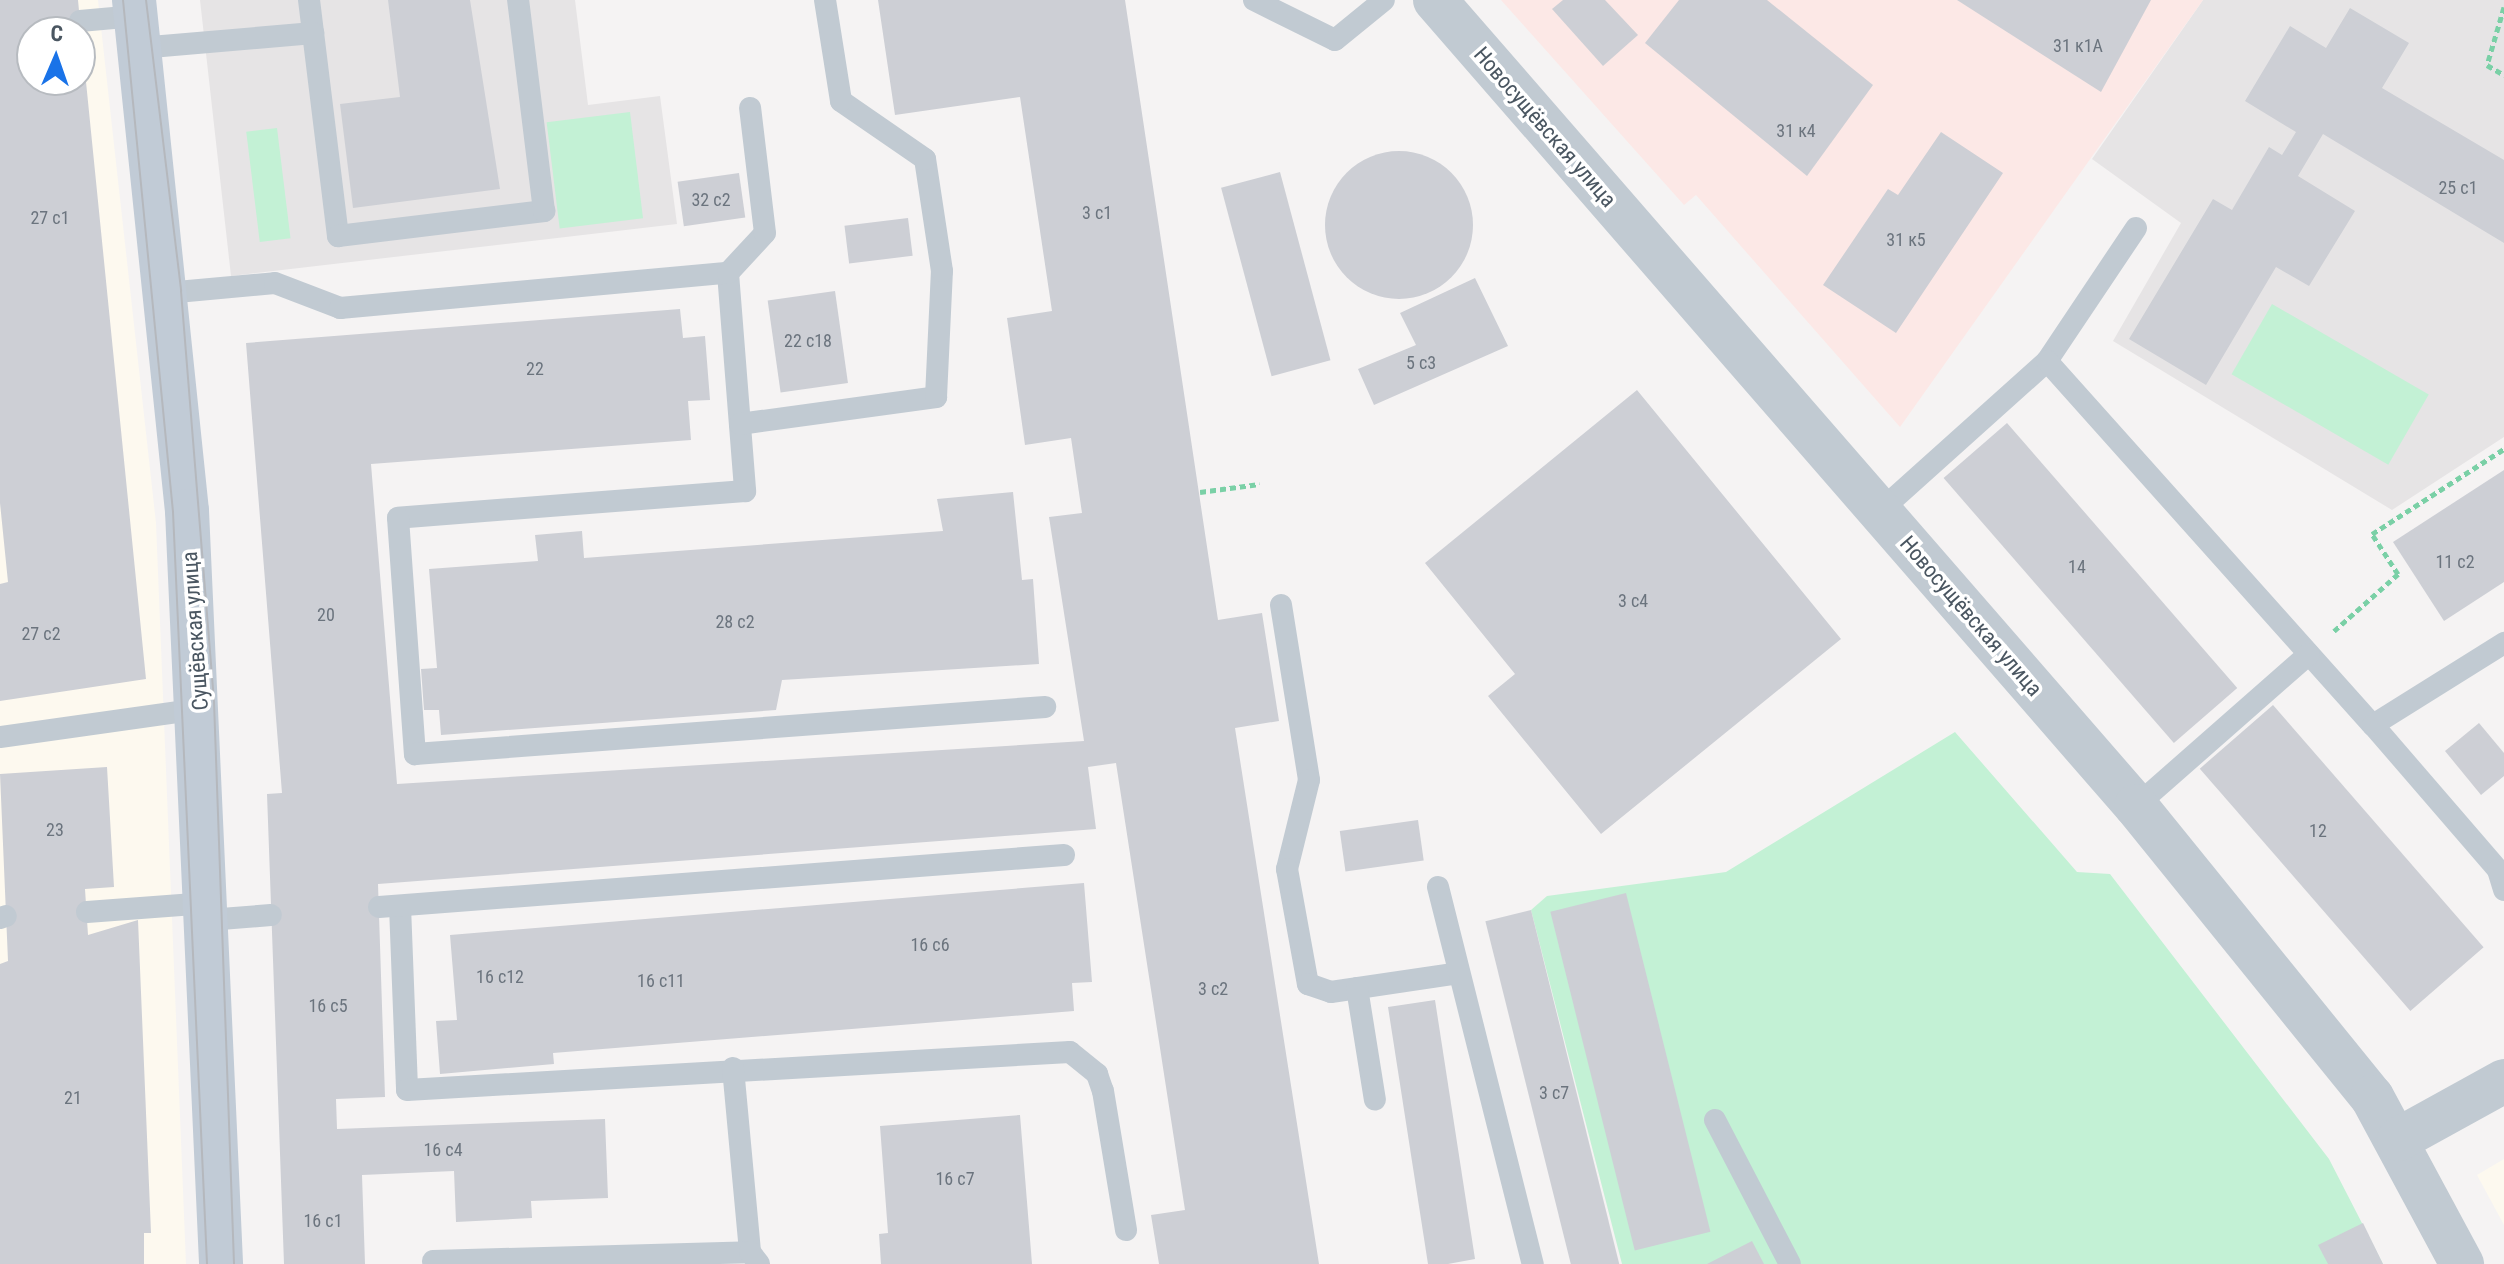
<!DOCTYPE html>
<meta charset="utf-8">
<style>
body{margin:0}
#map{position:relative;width:2504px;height:1264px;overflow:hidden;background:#f5f3f3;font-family:"Roboto Condensed",sans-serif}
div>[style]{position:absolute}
.commercial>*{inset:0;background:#fdf9ef}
.education>*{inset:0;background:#e6e4e5}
.medical>*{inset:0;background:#fce8e6}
.green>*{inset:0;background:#c3f1d5;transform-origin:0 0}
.building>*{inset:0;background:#cdcfd5;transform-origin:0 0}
.round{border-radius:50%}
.path>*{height:5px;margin-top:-2.5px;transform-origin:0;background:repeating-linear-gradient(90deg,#7ad0a6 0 6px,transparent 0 10px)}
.lane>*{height:22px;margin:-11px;padding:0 11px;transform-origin:11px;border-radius:11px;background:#c1cad2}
.street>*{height:44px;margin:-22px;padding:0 22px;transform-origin:22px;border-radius:22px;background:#c1cad2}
.secondary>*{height:44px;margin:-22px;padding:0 22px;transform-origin:22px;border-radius:22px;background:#c1cbd6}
.tram>*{height:2px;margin:-1px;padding:0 1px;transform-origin:1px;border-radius:1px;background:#b5b8bd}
span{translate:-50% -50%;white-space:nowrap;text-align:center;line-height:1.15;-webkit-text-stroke:7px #fff;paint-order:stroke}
.number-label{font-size:18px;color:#6b747e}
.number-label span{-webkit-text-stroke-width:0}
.street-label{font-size:22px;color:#4a5661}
.north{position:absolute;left:16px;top:16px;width:80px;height:80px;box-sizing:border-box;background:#fff;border:2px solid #b7bbc0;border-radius:50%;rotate:2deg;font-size:22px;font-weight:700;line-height:32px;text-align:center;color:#4a5661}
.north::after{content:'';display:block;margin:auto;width:28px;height:36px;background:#1a73e8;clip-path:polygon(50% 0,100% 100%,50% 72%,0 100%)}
</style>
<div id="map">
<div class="commercial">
<div style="clip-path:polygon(evenodd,0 0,98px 0,156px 523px,186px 1264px,0 1264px,0 0,32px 32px,80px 32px,80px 80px,32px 80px,32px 32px)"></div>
<div style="clip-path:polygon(2504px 1159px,2504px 1225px,2477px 1175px)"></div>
</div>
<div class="education">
<div style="clip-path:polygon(200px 0,575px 0,588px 105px,660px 96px,677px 224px,231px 276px)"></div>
<div style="clip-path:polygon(2203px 0,2504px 0,2504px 437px,2392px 510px,2113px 341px,2181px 223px,2092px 159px)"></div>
</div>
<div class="medical">
<div style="clip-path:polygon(1501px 0,2203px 0,1900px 427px,1696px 195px,1684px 205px)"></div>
</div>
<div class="green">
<div style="left:630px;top:112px;width:107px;height:84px;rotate:83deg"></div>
<div style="left:277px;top:128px;width:111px;height:31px;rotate:83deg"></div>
<div style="left:2272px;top:304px;width:181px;height:81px;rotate:30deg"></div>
<div style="clip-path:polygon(1955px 732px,2077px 872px,2110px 874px,2329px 1159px,2383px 1264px,1622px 1264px,1531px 910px,1547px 896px,1726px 872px)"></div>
</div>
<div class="building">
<div style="clip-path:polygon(0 0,78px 0,81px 32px,32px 32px,32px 80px,80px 80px,82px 42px,146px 679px,0 701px,0 584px,8px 582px,0 503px)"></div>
<div style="clip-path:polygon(388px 0,470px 0,500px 189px,353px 208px,340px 104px,400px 97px)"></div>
<div style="clip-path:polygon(878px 0,1125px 0,1218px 620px,1262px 613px,1279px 721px,1235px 728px,1319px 1264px,1159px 1264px,1151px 1215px,1185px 1210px,1116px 763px,1088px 767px,1096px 829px,378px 884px,385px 1097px,336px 1099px,337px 1129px,605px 1119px,608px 1198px,531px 1201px,532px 1218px,456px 1222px,454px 1171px,362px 1175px,365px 1264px,284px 1264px,267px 794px,282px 793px,246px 343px,680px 309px,683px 338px,705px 336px,710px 400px,688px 401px,691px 440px,371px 464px,397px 784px,1084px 741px,1049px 517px,1082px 513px,1071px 438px,1025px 445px,1007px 318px,1052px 311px,1020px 97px,895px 115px)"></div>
<div style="clip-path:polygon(1563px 0,1605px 0,1638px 35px,1603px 66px,1552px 9px)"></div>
<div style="clip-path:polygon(1679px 0,1767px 0,1873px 85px,1807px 176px,1645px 43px)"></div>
<div style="clip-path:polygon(1957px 0,2151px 0,2101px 92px)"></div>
<div style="clip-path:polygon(2350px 8px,2409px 43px,2382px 88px,2504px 160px,2504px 243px,2323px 134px,2298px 176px,2355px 211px,2309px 286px,2276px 267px,2206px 385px,2129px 339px,2213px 199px,2232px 210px,2269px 147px,2282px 155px,2296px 132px,2245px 101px,2290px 26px,2326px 48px)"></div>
<div style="clip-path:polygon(1941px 132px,2003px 173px,1896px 333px,1823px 285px,1888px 189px,1898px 195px)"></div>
<div class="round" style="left:1325px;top:151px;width:148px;height:148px"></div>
<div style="left:1280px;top:172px;width:195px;height:61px;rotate:75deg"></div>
<div style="left:739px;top:173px;width:45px;height:62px;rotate:82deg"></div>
<div style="left:908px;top:218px;width:38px;height:64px;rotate:83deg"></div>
<div style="clip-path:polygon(1475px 278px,1508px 346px,1374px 405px,1358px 369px,1416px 345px,1400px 313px)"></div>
<div style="left:835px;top:291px;width:93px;height:68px;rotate:82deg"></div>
<div style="clip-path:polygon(1637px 390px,1841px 639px,1601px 834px,1488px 696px,1515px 674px,1425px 563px)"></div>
<div style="left:2007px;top:423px;width:351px;height:84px;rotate:49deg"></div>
<div style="clip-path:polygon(2504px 470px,2504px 582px,2444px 621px,2393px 542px)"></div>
<div style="clip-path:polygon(1013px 492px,1022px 580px,1033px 579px,1039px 664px,782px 680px,776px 710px,441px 735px,439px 710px,424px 710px,421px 669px,437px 668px,429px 569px,538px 561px,535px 535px,582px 531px,584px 558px,943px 531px,937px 499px)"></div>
<div style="left:2273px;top:705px;width:321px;height:97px;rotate:49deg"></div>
<div style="clip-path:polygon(2479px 723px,2504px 753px,2504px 776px,2481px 795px,2445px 751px)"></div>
<div style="clip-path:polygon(107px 767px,114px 887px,85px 889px,88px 935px,138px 920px,151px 1233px,144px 1233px,144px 1264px,0 1264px,0 964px,8px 961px,0 774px)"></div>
<div style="left:1418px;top:820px;width:41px;height:79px;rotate:82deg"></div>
<div style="clip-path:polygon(1084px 883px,1092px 982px,1072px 983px,1074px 1011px,553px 1053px,554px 1064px,440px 1074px,436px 1021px,457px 1020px,450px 935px)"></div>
<div style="left:1626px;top:893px;width:349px;height:78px;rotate:76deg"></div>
<div style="left:1531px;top:910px;width:366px;height:47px;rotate:76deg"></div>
<div style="clip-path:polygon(1435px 1000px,1475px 1259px,1448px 1264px,1428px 1264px,1388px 1007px)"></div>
<div style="clip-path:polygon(1020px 1115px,1032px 1264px,881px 1264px,879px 1234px,888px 1233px,880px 1126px)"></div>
<div style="clip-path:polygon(2363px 1223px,2383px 1264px,2328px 1264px,2318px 1245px)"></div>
<div style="clip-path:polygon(1752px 1241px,1764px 1264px,1707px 1264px)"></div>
</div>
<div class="path">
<div style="left:2504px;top:7px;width:60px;rotate:106.3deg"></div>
<div style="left:2487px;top:65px;width:20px;rotate:30deg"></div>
<div style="left:1200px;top:492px;width:60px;rotate:-7.7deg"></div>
<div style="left:2334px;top:631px;width:86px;rotate:-41.7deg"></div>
<div style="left:2398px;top:574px;width:48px;rotate:-123deg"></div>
<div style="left:2372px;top:534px;width:157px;rotate:-32.8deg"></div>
</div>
<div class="lane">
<div style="left:309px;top:0;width:238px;rotate:83deg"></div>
<div style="left:338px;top:236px;width:208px;rotate:-6.9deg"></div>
<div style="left:544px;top:211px;width:213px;rotate:-97deg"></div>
<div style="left:1254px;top:0;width:90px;rotate:26.3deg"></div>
<div style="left:1335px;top:40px;width:63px;rotate:-39.2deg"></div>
<div style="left:80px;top:21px;width:56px;rotate:-5.1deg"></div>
<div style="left:139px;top:48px;width:175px;rotate:-4.9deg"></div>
<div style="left:728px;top:273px;width:219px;rotate:85.5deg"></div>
<div style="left:745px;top:491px;width:348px;rotate:175.6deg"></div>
<div style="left:398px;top:518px;width:237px;rotate:85.9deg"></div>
<div style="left:415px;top:754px;width:632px;rotate:-4.27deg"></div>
<div style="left:166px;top:293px;width:109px;rotate:-5.2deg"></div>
<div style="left:275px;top:283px;width:70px;rotate:21deg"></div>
<div style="left:340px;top:308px;width:390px;rotate:-5.2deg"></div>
<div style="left:728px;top:273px;width:54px;rotate:-47.2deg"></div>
<div style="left:765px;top:233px;width:126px;rotate:-96.8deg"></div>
<div style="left:2047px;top:361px;width:160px;rotate:-56.2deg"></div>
<div style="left:740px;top:424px;width:198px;rotate:-7.8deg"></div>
<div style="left:936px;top:397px;width:126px;rotate:-87.3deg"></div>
<div style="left:942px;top:271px;width:113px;rotate:-98.6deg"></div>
<div style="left:925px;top:159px;width:102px;rotate:-145.4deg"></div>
<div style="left:841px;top:101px;width:102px;rotate:-99deg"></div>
<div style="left:1880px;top:511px;width:224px;rotate:-41.9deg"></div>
<div style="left:2047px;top:361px;width:489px;rotate:48.2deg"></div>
<div style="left:2373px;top:725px;width:191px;rotate:49.2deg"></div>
<div style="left:2498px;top:870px;width:21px;rotate:73deg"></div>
<div style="left:1281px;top:605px;width:177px;rotate:80.9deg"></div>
<div style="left:1309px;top:780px;width:92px;rotate:103.9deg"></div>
<div style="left:1287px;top:869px;width:117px;rotate:79.7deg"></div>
<div style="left:1308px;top:984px;width:24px;rotate:19deg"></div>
<div style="left:1331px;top:992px;width:129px;rotate:-8.4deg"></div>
<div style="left:2373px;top:725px;width:155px;rotate:-32deg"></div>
<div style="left:0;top:737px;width:202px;rotate:-8deg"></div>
<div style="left:2136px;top:806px;width:230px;rotate:-41.3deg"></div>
<div style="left:1438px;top:887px;width:389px;rotate:75.9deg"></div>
<div style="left:400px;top:906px;width:184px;rotate:87.8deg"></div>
<div style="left:407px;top:1090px;width:664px;rotate:-3.28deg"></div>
<div style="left:1070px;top:1052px;width:35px;rotate:39deg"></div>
<div style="left:1097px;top:1074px;width:18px;rotate:71deg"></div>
<div style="left:1103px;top:1091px;width:141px;rotate:80.6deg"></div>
<div style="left:379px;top:907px;width:687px;rotate:-4.34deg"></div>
<div style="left:87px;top:912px;width:121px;rotate:-4.3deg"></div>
<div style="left:0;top:918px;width:6px;rotate:-18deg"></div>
<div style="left:208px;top:920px;width:63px;rotate:-4.5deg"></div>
<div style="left:1357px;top:988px;width:113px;rotate:80.9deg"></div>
<div style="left:733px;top:1068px;width:185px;rotate:84.7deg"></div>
<div style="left:1715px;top:1120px;width:162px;rotate:62.5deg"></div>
<div style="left:433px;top:1261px;width:317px;rotate:-1.6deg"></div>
<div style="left:750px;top:1252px;width:15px;rotate:53deg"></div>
</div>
<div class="street">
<div style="left:1435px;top:0;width:1068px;rotate:48.99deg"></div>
<div style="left:2136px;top:806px;width:375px;rotate:51deg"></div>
<div style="left:2372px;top:1097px;width:190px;rotate:61.7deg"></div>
<div style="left:2399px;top:1139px;width:120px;rotate:-28.9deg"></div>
</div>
<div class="secondary">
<div style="left:134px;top:0;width:514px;rotate:84.08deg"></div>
<div style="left:187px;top:511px;width:754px;rotate:87.41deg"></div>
</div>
<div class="tram">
<div style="left:123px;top:0;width:514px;rotate:84.42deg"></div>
<div style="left:173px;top:512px;width:753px;rotate:87.41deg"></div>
<div style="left:146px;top:0;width:293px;rotate:83.1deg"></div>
<div style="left:181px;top:291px;width:412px;rotate:85.4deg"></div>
<div style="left:214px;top:702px;width:562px;rotate:87.96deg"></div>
</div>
<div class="number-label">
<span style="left:2078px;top:46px">31 к1А</span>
<span style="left:1796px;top:131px">31 к4</span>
<span style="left:2458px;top:188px">25 с1</span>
<span style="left:711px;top:200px">32 с2</span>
<span style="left:1097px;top:213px">3 с1</span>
<span style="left:50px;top:218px">27 с1</span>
<span style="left:1906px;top:240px">31 к5</span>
<span style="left:808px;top:341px">22 с18</span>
<span style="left:1421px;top:363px">5 с3</span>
<span style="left:535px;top:369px">22</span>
<span style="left:2455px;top:562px">11 с2</span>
<span style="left:2077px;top:567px">14</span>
<span style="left:1633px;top:601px">3 с4</span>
<span style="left:326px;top:615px">20</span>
<span style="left:735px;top:622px">28 с2</span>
<span style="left:41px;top:634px">27 с2</span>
<span style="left:55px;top:830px">23</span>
<span style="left:2318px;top:831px">12</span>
<span style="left:930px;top:945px">16 с6</span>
<span style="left:500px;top:977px">16 с12</span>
<span style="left:661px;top:981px">16 с11</span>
<span style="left:1213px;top:989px">3 с2</span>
<span style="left:328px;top:1006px">16 с5</span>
<span style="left:1554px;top:1093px">3 с7</span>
<span style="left:73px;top:1098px">21</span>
<span style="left:443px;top:1150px">16 с4</span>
<span style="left:955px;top:1179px">16 с7</span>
<span style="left:323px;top:1221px">16 с1</span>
</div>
<div class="street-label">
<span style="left:1545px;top:127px;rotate:49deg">Новосущёвская улица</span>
<span style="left:1971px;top:616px;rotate:49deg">Новосущёвская улица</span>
<span style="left:195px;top:631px;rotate:-94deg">Сущёвская улица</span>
</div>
<div class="north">С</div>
</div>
